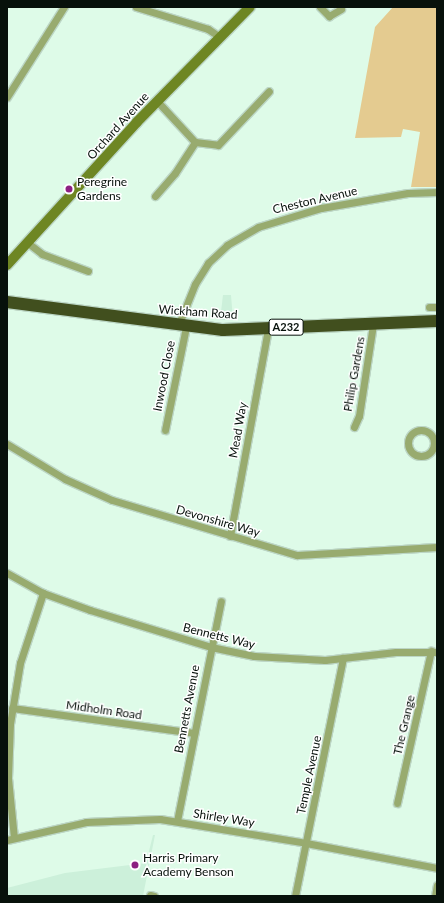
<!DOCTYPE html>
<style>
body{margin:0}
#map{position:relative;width:444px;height:903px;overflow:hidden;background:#defbe8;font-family:Lato,sans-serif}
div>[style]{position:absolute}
.built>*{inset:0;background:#ccf0da}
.green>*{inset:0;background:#e4cb90}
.roads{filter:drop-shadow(1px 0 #bcd6c5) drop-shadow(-1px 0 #bcd6c5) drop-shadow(0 1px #bcd6c5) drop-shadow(0 -1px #bcd6c5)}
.street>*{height:7px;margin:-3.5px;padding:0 3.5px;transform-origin:3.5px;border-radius:3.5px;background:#98ab6f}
.street>.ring{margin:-3.5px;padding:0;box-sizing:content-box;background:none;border:7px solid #98ab6f;border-radius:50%}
.secondary>*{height:10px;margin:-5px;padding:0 5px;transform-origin:5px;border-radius:5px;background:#6e8623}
.highway>*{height:12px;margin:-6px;padding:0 6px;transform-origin:6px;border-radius:6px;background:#414f1e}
.dots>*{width:11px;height:11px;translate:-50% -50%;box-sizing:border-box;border:2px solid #fff;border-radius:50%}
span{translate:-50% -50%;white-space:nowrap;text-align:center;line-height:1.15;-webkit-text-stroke:3px #fff;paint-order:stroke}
.shield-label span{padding:1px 3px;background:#fff;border:1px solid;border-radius:3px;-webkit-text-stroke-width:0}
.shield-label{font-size:11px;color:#07110b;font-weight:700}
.street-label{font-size:12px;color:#07110b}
.poi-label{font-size:12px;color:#07110b}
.left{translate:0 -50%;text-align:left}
.frame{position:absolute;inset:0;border:8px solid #07110b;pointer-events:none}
</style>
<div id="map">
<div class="built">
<div style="clip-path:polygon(223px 295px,231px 295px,233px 320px,220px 320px)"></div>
<div style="clip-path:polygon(153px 835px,155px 835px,143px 896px,7px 896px,7px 888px,65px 873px,146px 863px)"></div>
</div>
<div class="green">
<div style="clip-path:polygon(393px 7px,437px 7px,437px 187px,411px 187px,420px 132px,403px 129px,401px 137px,355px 138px,375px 27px)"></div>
</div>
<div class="roads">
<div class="street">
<div style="left:136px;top:7px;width:75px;rotate:17deg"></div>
<div style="left:208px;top:29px;width:14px;rotate:34deg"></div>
<div style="left:320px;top:7px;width:13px;rotate:45deg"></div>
<div style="left:329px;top:16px;width:14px;rotate:-30deg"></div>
<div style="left:7px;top:97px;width:107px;rotate:-57.7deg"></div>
<div style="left:157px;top:101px;width:56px;rotate:47.2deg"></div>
<div style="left:155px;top:196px;width:30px;rotate:-49deg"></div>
<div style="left:175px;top:173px;width:37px;rotate:-57deg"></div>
<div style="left:195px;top:142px;width:23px;rotate:7deg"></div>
<div style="left:218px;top:145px;width:74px;rotate:-46.6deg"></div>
<div style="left:28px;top:243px;width:18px;rotate:38deg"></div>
<div style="left:42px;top:254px;width:49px;rotate:20.3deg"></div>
<div style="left:429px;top:307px;width:8px"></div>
<div style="left:178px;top:326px;width:45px;rotate:-68deg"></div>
<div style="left:195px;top:284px;width:25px;rotate:-58deg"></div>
<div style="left:208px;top:263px;width:26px;rotate:-43deg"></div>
<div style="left:227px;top:245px;width:36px;rotate:-30deg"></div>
<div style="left:258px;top:227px;width:66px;rotate:-16.8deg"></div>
<div style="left:321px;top:208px;width:88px;rotate:-9.8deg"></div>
<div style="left:408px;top:193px;width:29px;rotate:-2deg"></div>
<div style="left:354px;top:427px;width:12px;rotate:-66deg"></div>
<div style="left:359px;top:416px;width:93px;rotate:-81.3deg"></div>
<div style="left:165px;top:430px;width:105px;rotate:-78.5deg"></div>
<div class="ring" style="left:408px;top:430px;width:19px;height:19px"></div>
<div style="left:7px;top:444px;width:68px;rotate:31.1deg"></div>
<div style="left:65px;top:479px;width:51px;rotate:24.1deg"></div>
<div style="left:112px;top:500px;width:193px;rotate:16.6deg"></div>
<div style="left:297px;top:555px;width:140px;rotate:-3.3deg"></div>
<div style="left:230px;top:536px;width:211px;rotate:-79.6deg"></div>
<div style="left:7px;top:573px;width:41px;rotate:29.1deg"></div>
<div style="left:43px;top:593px;width:50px;rotate:19.9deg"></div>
<div style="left:90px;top:610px;width:127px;rotate:17deg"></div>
<div style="left:211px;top:647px;width:44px;rotate:11.8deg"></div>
<div style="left:254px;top:656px;width:71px;rotate:3.2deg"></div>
<div style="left:325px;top:660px;width:71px;rotate:-6.4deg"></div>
<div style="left:396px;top:652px;width:41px"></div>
<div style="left:12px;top:708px;width:184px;rotate:7.8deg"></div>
<div style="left:397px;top:803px;width:156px;rotate:-77.4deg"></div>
<div style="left:177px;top:821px;width:224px;rotate:-78.7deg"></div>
<div style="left:14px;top:838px;width:60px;rotate:-95.7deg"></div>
<div style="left:8px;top:778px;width:54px;rotate:-87.9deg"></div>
<div style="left:10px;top:724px;width:62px;rotate:-80.7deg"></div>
<div style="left:20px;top:663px;width:74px;rotate:-71.8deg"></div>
<div style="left:7px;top:840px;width:81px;rotate:-12.8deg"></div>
<div style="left:86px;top:822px;width:74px;rotate:-2.3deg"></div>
<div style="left:160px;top:819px;width:148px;rotate:9.3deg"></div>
<div style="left:306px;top:843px;width:133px;rotate:10.8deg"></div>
<div style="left:150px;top:895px;width:4px;rotate:14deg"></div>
<div style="left:295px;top:896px;width:243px;rotate:-78.6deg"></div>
<div style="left:435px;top:896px;width:11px;rotate:-80deg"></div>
</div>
<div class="secondary">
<div style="left:7px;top:265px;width:193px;rotate:-47.7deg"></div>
<div style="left:137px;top:122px;width:161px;rotate:-45.5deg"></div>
</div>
<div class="highway">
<div style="left:7px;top:302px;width:218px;rotate:7.4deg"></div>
<div style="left:223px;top:330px;width:214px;rotate:-2.4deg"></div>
</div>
</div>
<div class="dots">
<div style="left:69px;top:189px;background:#8d1f82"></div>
<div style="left:135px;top:865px;background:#8d1f82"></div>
</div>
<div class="shield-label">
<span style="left:286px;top:327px">A232</span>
</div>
<div class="street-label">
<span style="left:118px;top:126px;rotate:-48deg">Orchard Avenue</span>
<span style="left:315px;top:200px;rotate:-13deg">Cheston Avenue</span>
<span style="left:198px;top:312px;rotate:4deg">Wickham Road</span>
<span style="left:354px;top:374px;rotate:-80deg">Philip Gardens</span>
<span style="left:164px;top:376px;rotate:-79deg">Inwood Close</span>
<span style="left:238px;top:430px;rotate:-80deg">Mead Way</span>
<span style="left:218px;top:521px;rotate:16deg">Devonshire Way</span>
<span style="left:219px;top:636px;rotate:14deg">Bennetts Way</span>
<span style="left:187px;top:709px;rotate:-79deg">Bennetts Avenue</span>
<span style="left:104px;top:710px;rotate:8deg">Midholm Road</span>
<span style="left:404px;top:725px;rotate:-77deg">The Grange</span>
<span style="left:309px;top:775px;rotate:-78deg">Temple Avenue</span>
<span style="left:224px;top:818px;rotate:9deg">Shirley Way</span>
</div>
<div class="poi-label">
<span class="left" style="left:77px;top:189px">Peregrine<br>Gardens</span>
<span class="left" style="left:143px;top:865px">Harris Primary<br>Academy Benson</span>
</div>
<div class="frame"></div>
</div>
